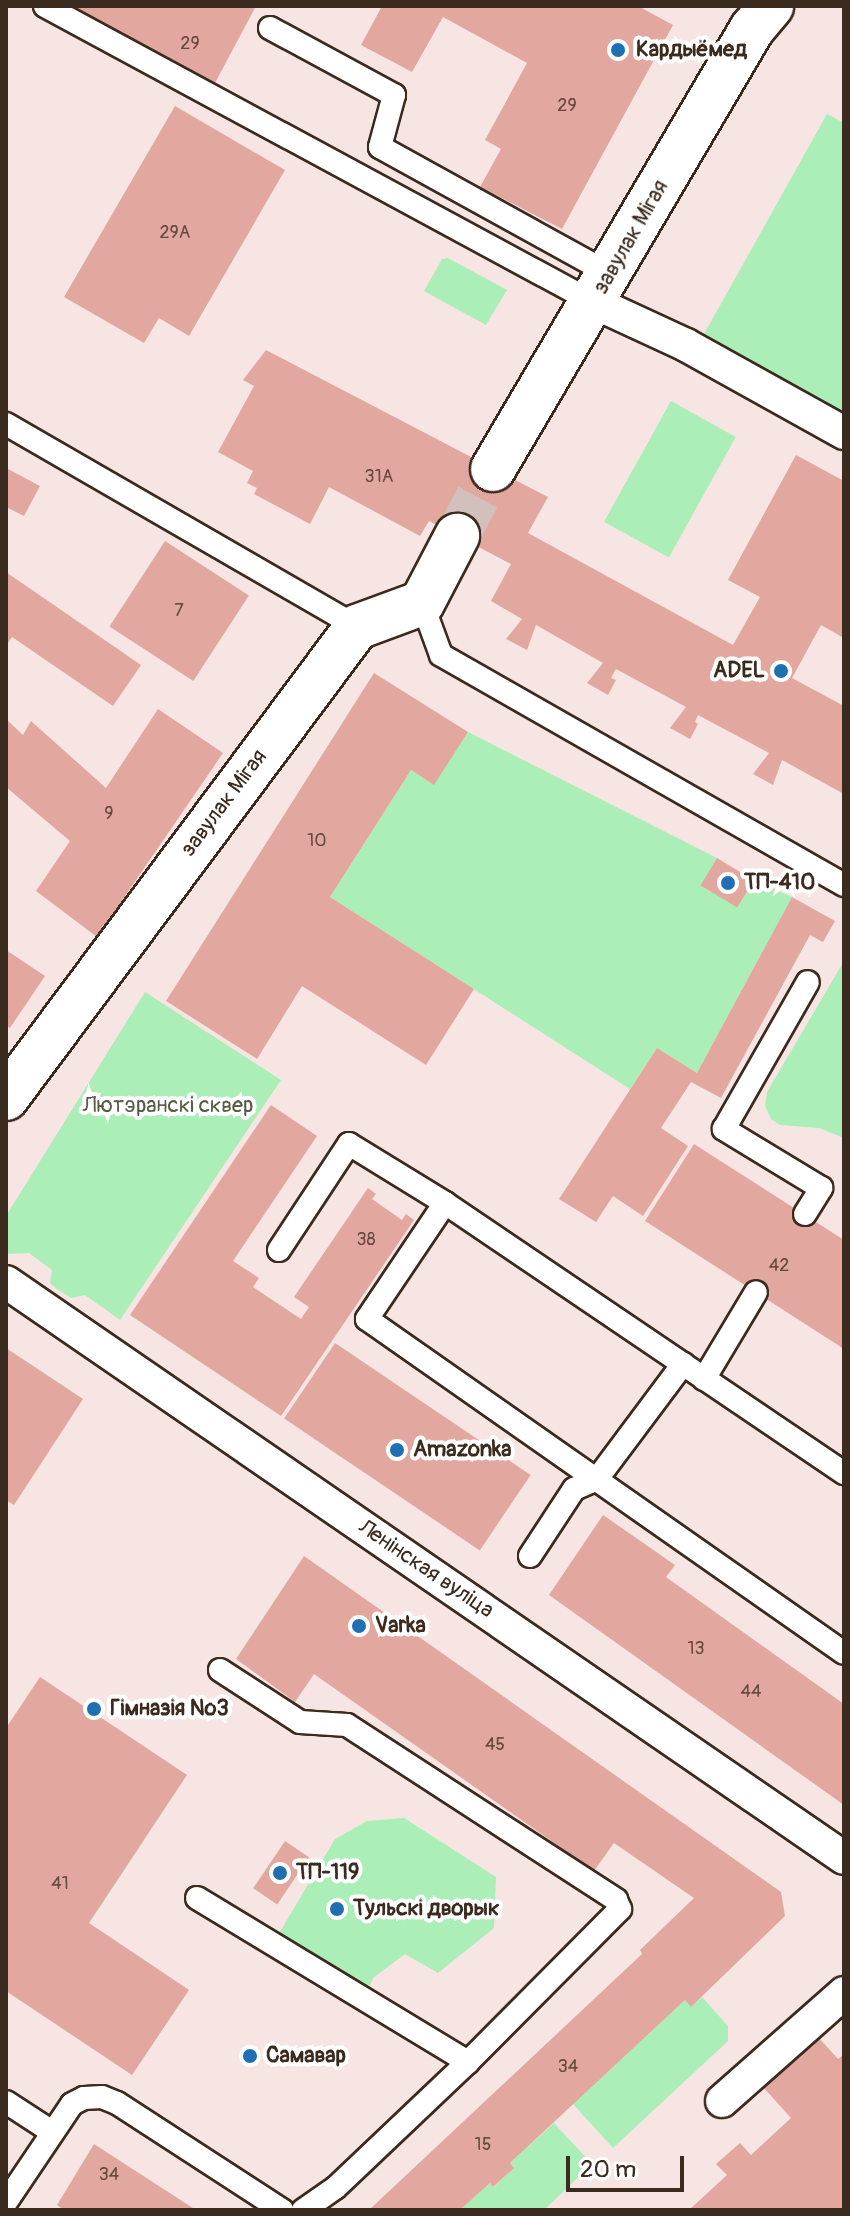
<!DOCTYPE html>
<meta charset="utf-8">
<style>
body{margin:0}
#map{position:relative;width:850px;height:2216px;overflow:hidden;background:#f6e5e2;font-family:Pangolin,sans-serif}
div>[style]{position:absolute}
.green>*{inset:0;background:#abeeb8;transform-origin:0 0}
.building>*{inset:0;background:#e2a8a0;transform-origin:0 0}
.minor-tunnel>*{height:44px;margin-top:-22px;transform-origin:0;background:repeating-linear-gradient(90deg,#d1c0bb 0 44px,transparent 0 66px)}
.roads{filter:drop-shadow(2px 0 #3b2a1e) drop-shadow(-2px 0 #3b2a1e) drop-shadow(0 2px #3b2a1e) drop-shadow(0 -2px #3b2a1e)}
.service>*{height:22px;margin:-11px;padding:0 11px;transform-origin:11px;border-radius:11px;background:#fff}
.pedestrian>*{height:32px;margin:-16px;padding:0 16px;transform-origin:16px;border-radius:16px;background:#fff}
.minor>*{height:44px;margin:-22px;padding:0 22px;transform-origin:22px;border-radius:22px;background:#fff}
.dots>*{width:22px;height:22px;translate:-50% -50%;box-sizing:border-box;border:4px solid #fff;border-radius:50%}
span{translate:-50% -50%;white-space:nowrap;text-align:center;line-height:1.15;-webkit-text-stroke:8px #fff;paint-order:stroke}
.number-label{font-size:18px;color:#654a3e}
.number-label span{-webkit-text-stroke-width:0}
.poi-label{font-size:22px;color:#3b2a1e;font-weight:700}
.left{translate:0 -50%;text-align:left}
.right{translate:-100% -50%;text-align:right}
.street-label{font-size:22px;color:#3b2a1e}
.park-label{font-size:22px;color:#575b44}
.frame{position:absolute;inset:0;border:8px solid #3b2a1e;pointer-events:none}
.scale{position:absolute;left:566px;top:2156px;width:118px;height:36px;box-sizing:border-box;border:4px solid #3b2a1e;border-top:0;padding-left:10px;font-size:24px;line-height:28px;white-space:nowrap;color:#3b2a1e;-webkit-text-stroke:6px #fff;paint-order:stroke}
</style>
<div id="map">
<div class="green">
<div style="clip-path:polygon(827px 114px,844px 123px,844px 421px,699px 343px)"></div>
<div style="clip-path:polygon(448px 258px,507px 290px,486px 325px,424px 291px,442px 259px)"></div>
<div style="left:671px;top:401px;width:74px;height:138px;rotate:29deg"></div>
<div style="clip-path:polygon(468px 732px,717px 858px,701px 886px,738px 907px,754px 880px,792px 897px,697px 1073px,657px 1048px,630px 1089px,330px 897px,411px 770px,434px 784px)"></div>
<div style="clip-path:polygon(844px 961px,844px 1138px,819px 1128px,780px 1125px,771px 1119px,765px 1106px,767px 1092px)"></div>
<div style="clip-path:polygon(145px 992px,281px 1080px,120px 1320px,85px 1295px,71px 1298px,57px 1289px,50px 1283px,52px 1270px,29px 1253px,6px 1254px,6px 1216px)"></div>
<div style="clip-path:polygon(404px 1818px,496px 1877px,494px 1928px,438px 1973px,405px 1954px,373px 1978px,369px 1987px,278px 1935px,335px 1839px,367px 1821px)"></div>
<div style="clip-path:polygon(702px 1997px,728px 2026px,728px 2041px,613px 2148px,573px 2104px,685px 2000px,691px 2007px)"></div>
<div style="clip-path:polygon(554px 2123px,592px 2164px,544px 2210px,460px 2210px,490px 2183px,494px 2187px,513px 2168px,510px 2163px)"></div>
</div>
<div class="building">
<div style="clip-path:polygon(73px 6px,256px 6px,215px 83px)"></div>
<div style="clip-path:polygon(382px 6px,638px 6px,673px 25px,562px 229px,480px 187px,501px 149px,485px 140px,527px 63px,443px 17px,412px 72px,361px 45px)"></div>
<div style="clip-path:polygon(175px 106px,285px 170px,189px 336px,159px 318px,144px 343px,64px 297px)"></div>
<div style="clip-path:polygon(266px 350px,548px 497px,528px 533px,733px 645px,760px 597px,728px 580px,796px 455px,844px 481px,844px 638px,821px 625px,792px 678px,844px 706px,844px 794px,782px 760px,773px 785px,753px 774px,769px 753px,698px 715px,695px 722px,698px 724px,690px 739px,670px 728px,686px 707px,616px 669px,611px 678px,616px 680px,608px 695px,587px 683px,603px 663px,536px 625px,527px 650px,506px 639px,522px 619px,491px 601px,511px 564px,429px 521px,420px 536px,329px 487px,310px 524px,254px 494px,257px 488px,247px 483px,253px 471px,218px 452px,254px 386px,243px 380px)"></div>
<div style="clip-path:polygon(6px 468px,40px 486px,24px 516px,6px 507px)"></div>
<div style="left:165px;top:541px;width:100px;height:102px;rotate:33deg"></div>
<div style="clip-path:polygon(6px 572px,141px 665px,113px 706px,12px 637px,6px 646px)"></div>
<div style="clip-path:polygon(374px 673px,468px 732px,434px 785px,411px 770px,330px 897px,474px 989px,426px 1065px,302px 986px,257px 1059px,166px 1001px)"></div>
<div style="clip-path:polygon(158px 709px,223px 753px,97px 937px,36px 891px,70px 841px,6px 787px,6px 719px,23px 735px,31px 721px,106px 788px)"></div>
<div style="left:717px;top:858px;width:43px;height:32px;rotate:31deg"></div>
<div style="clip-path:polygon(792px 897px,835px 921px,823px 942px,810px 935px,721px 1098px,691px 1082px,661px 1128px,688px 1146px,643px 1216px,613px 1196px,596px 1222px,559px 1199px,657px 1048px,697px 1073px)"></div>
<div style="clip-path:polygon(6px 950px,45px 976px,10px 1028px,6px 1025px)"></div>
<div style="clip-path:polygon(271px 1105px,317px 1136px,233px 1261px,259px 1278px,253px 1287px,301px 1319px,309px 1307px,294px 1297px,368px 1188px,376px 1194px,372px 1199px,402px 1220px,406px 1214px,414px 1220px,281px 1416px,130px 1315px)"></div>
<div style="clip-path:polygon(694px 1144px,844px 1240px,844px 1349px,645px 1221px)"></div>
<div style="left:335px;top:1343px;width:236px;height:91px;rotate:34deg"></div>
<div style="clip-path:polygon(6px 1348px,83px 1399px,14px 1505px,6px 1500px)"></div>
<div style="clip-path:polygon(603px 1515px,675px 1565px,666px 1577px,844px 1704px,844px 1805px,549px 1595px)"></div>
<div style="clip-path:polygon(304px 1556px,781px 1892px,785px 1916px,691px 2007px,685px 2000px,510px 2163px,514px 2168px,493px 2187px,490px 2183px,460px 2210px,369px 2210px,642px 1954px,640px 1950px,694px 1898px,614px 1843px,594px 1871px,314px 1674px,295px 1702px,236px 1659px)"></div>
<div style="clip-path:polygon(40px 1677px,187px 1775px,89px 1923px,189px 1990px,132px 2075px,6px 1991px,6px 1728px)"></div>
<div style="left:285px;top:1841px;width:29px;height:57px;rotate:34deg"></div>
<div style="clip-path:polygon(819px 2038px,838px 2059px,844px 2054px,844px 2210px,689px 2210px,727px 2175px,716px 2164px,740px 2143px,751px 2155px,791px 2118px,764px 2088px)"></div>
<div style="clip-path:polygon(94px 2144px,196px 2210px,64px 2210px,57px 2205px)"></div>
</div>
<div class="minor-tunnel">
<div style="left:457px;top:536px;width:76px;rotate:-61.8deg"></div>
</div>
<div class="roads">
<div class="service">
<div style="left:45px;top:6px;width:623px;rotate:28.38deg"></div>
<div style="left:270px;top:28px;width:141px;rotate:28.4deg"></div>
<div style="left:394px;top:95px;width:54px;rotate:105.1deg"></div>
<div style="left:380px;top:147px;width:263px;rotate:28.9deg"></div>
<div style="left:6px;top:424px;width:405px;rotate:30deg"></div>
<div style="left:422px;top:603px;width:55px;rotate:69.9deg"></div>
<div style="left:441px;top:655px;width:464px;rotate:29.7deg"></div>
<div style="left:445px;top:1203px;width:482px;rotate:34.1deg"></div>
<div style="left:805px;top:1214px;width:31px;rotate:-58deg"></div>
<div style="left:821px;top:1188px;width:114px;rotate:-148.7deg"></div>
<div style="left:724px;top:1129px;width:169px;rotate:-60.3deg"></div>
<div style="left:279px;top:1250px;width:127px;rotate:-56.6deg"></div>
<div style="left:349px;top:1144px;width:113px;rotate:31.6deg"></div>
<div style="left:445px;top:1203px;width:140px;rotate:123.9deg"></div>
<div style="left:367px;top:1319px;width:582px;rotate:35deg"></div>
<div style="left:704px;top:1379px;width:101px;rotate:-59.1deg"></div>
<div style="left:530px;top:1556px;width:80px;rotate:-56.7deg"></div>
<div style="left:574px;top:1489px;width:25px;rotate:-23deg"></div>
<div style="left:597px;top:1479px;width:144px;rotate:-53.2deg"></div>
<div style="left:220px;top:1670px;width:95px;rotate:33deg"></div>
<div style="left:300px;top:1722px;width:47px;rotate:3.7deg"></div>
<div style="left:347px;top:1725px;width:321px;rotate:33deg"></div>
<div style="left:616px;top:1900px;width:10px;rotate:66deg"></div>
<div style="left:620px;top:1909px;width:216px;rotate:134.8deg"></div>
<div style="left:468px;top:2062px;width:183px;rotate:136.5deg"></div>
<div style="left:335px;top:2188px;width:39px;rotate:145deg"></div>
<div style="left:197px;top:1898px;width:317px;rotate:31.2deg"></div>
<div style="left:6px;top:2102px;width:55px;rotate:33.1deg"></div>
<div style="left:6px;top:2202px;width:118px;rotate:-56deg"></div>
<div style="left:72px;top:2104px;width:13px;rotate:-27deg"></div>
<div style="left:84px;top:2098px;width:18px;rotate:-3deg"></div>
<div style="left:102px;top:2097px;width:16px;rotate:22deg"></div>
<div style="left:117px;top:2103px;width:197px;rotate:33deg"></div>
</div>
<div class="pedestrian">
<div style="left:593px;top:302px;width:102px;rotate:24.8deg"></div>
<div style="left:686px;top:345px;width:181px;rotate:29.1deg"></div>
<div style="left:6px;top:1282px;width:1017px;rotate:34.5deg"></div>
<div style="left:722px;top:2101px;width:163px;rotate:-41.5deg"></div>
</div>
<div class="minor">
<div style="left:493px;top:469px;width:511px;rotate:-59.52deg"></div>
<div style="left:752px;top:29px;width:30px;rotate:-50deg"></div>
<div style="left:6px;top:1098px;width:587px;rotate:-53.31deg"></div>
<div style="left:357px;top:627px;width:69px;rotate:-20.3deg"></div>
<div style="left:422px;top:603px;width:76px;rotate:-62.4deg"></div>
</div>
</div>
<div class="dots">
<div style="left:618px;top:50px;background:#1f6fb2"></div>
<div style="left:781px;top:671px;background:#1f6fb2"></div>
<div style="left:728px;top:883px;background:#1f6fb2"></div>
<div style="left:397px;top:1450px;background:#1f6fb2"></div>
<div style="left:359px;top:1626px;background:#1f6fb2"></div>
<div style="left:94px;top:1709px;background:#1f6fb2"></div>
<div style="left:280px;top:1873px;background:#1f6fb2"></div>
<div style="left:337px;top:1909px;background:#1f6fb2"></div>
<div style="left:250px;top:2056px;background:#1f6fb2"></div>
</div>
<div class="number-label">
<span style="left:190px;top:44px">29</span>
<span style="left:567px;top:106px">29</span>
<span style="left:175px;top:233px">29А</span>
<span style="left:379px;top:477px">31А</span>
<span style="left:179px;top:611px">7</span>
<span style="left:109px;top:814px">9</span>
<span style="left:317px;top:841px">10</span>
<span style="left:366px;top:1240px">38</span>
<span style="left:779px;top:1266px">42</span>
<span style="left:696px;top:1649px">13</span>
<span style="left:751px;top:1692px">44</span>
<span style="left:495px;top:1745px">45</span>
<span style="left:60px;top:1884px">41</span>
<span style="left:568px;top:2067px">34</span>
<span style="left:483px;top:2145px">15</span>
<span style="left:109px;top:2175px">34</span>
</div>
<div class="poi-label">
<span class="left" style="left:636px;top:50px">Кардыёмед</span>
<span class="right" style="left:765px;top:671px">ADEL</span>
<span class="left" style="left:744px;top:883px">ТП-410</span>
<span class="left" style="left:413px;top:1450px">Amazonka</span>
<span class="left" style="left:375px;top:1626px">Varka</span>
<span class="left" style="left:110px;top:1709px">Гімназія №3</span>
<span class="left" style="left:296px;top:1873px">ТП-119</span>
<span class="left" style="left:353px;top:1909px">Тульскі дворык</span>
<span class="left" style="left:266px;top:2056px">Самавар</span>
</div>
<div class="street-label">
<span style="left:631px;top:237px;rotate:-60deg">завулак Мігая</span>
<span style="left:224px;top:803px;rotate:-53deg">завулак Мігая</span>
<span style="left:426px;top:1569px;rotate:34deg">Ленінская вуліца</span>
</div>
<div class="park-label">
<span style="left:168px;top:1106px">Лютэранскі сквер</span>
</div>
<div class="frame"></div>
<div class="scale">20 m</div>
</div>
